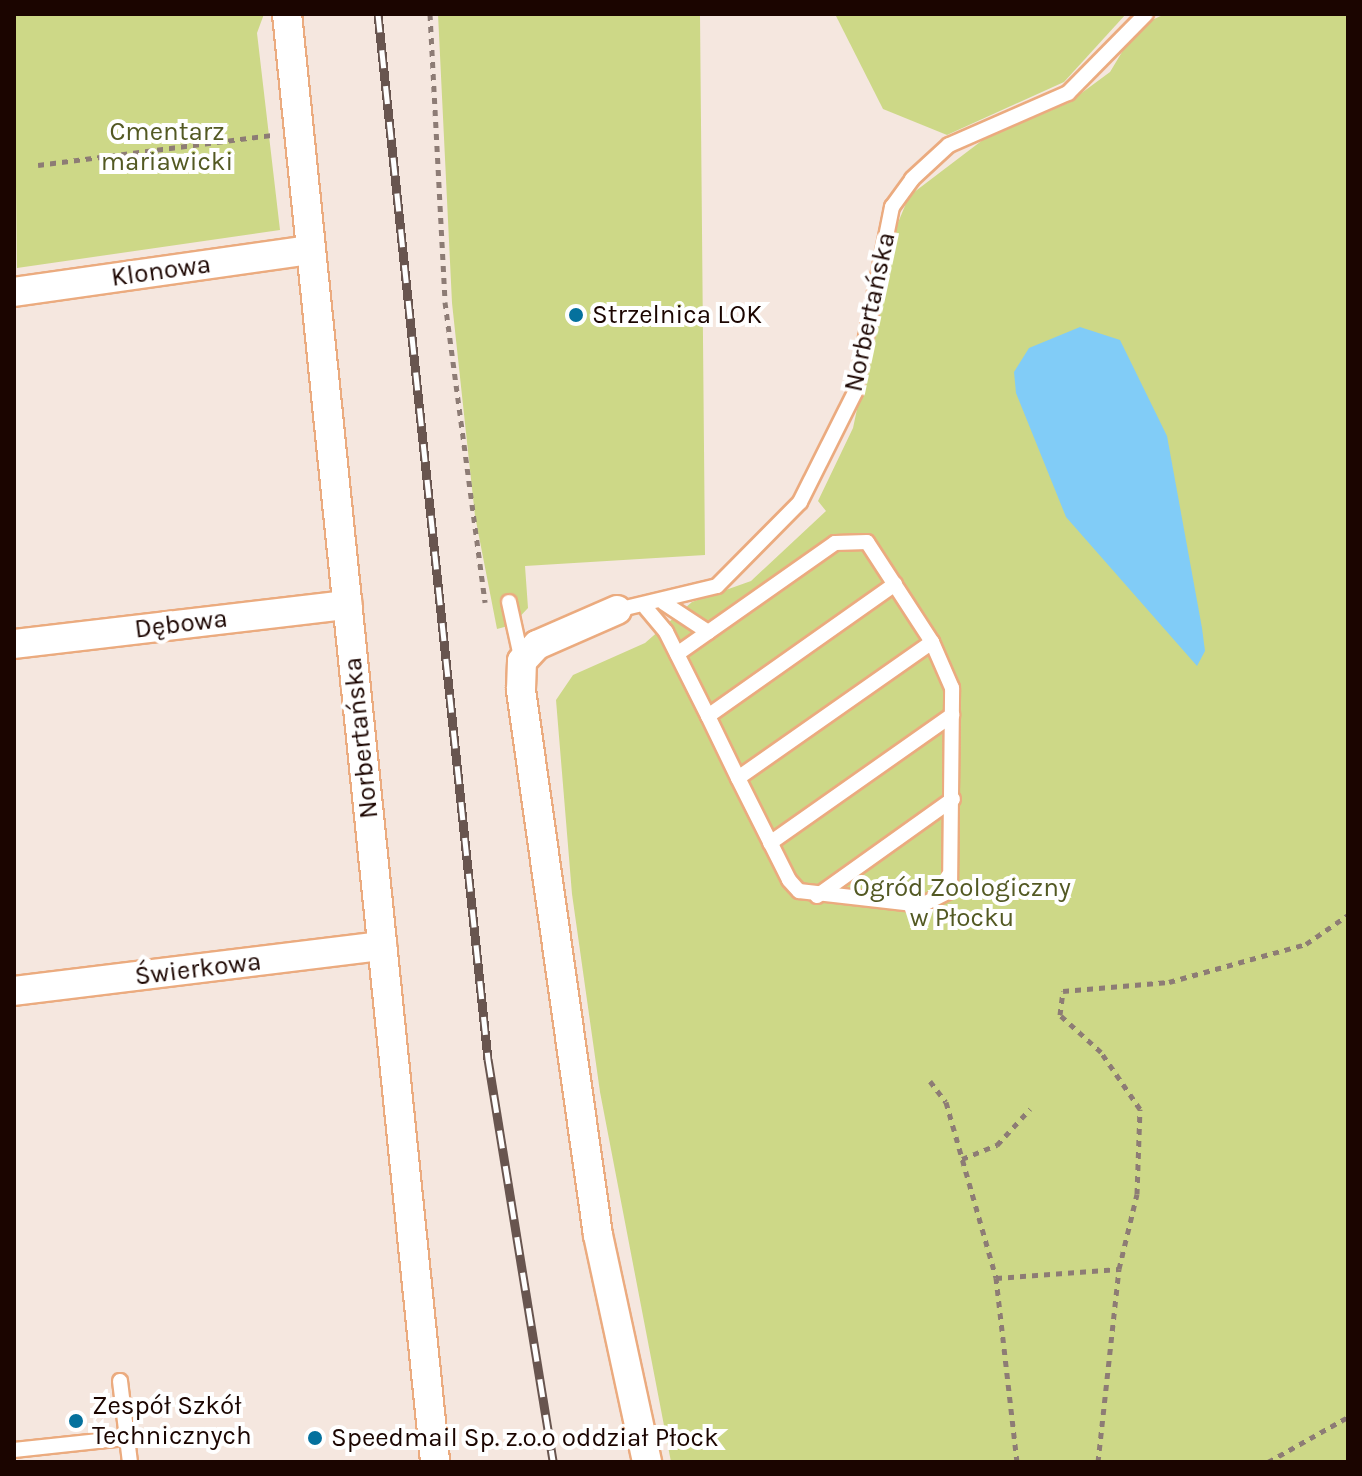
<!DOCTYPE html>
<meta charset="utf-8">
<style>
body{margin:0}
#map{position:relative;width:1362px;height:1476px;overflow:hidden;background:#f5e7df;font-family:Karla,sans-serif}
div>[style]{position:absolute}
.green>*{inset:0;background:#cdd887}
.water>*{inset:0;background:#81ccf7}
.path>*{height:5px;margin-top:-2.5px;transform-origin:0;background:repeating-linear-gradient(90deg,#8d7c75 0 6px,transparent 0 12px)}
.roads{filter:drop-shadow(2px 0 #ebab7f) drop-shadow(-2px 0 #ebab7f) drop-shadow(0 2px #ebab7f) drop-shadow(0 -2px #ebab7f)}
.lane>*{height:14px;margin:-7px;padding:0 7px;transform-origin:7px;border-radius:7px;background:#fff}
.street>*{height:28px;margin:-14px;padding:0 14px;transform-origin:14px;border-radius:14px;background:#fff}
.rail>*{height:9px;margin-top:-4.5px;transform-origin:0;background:repeating-linear-gradient(90deg,#fff 0 18px,#68554f 0 36px);box-sizing:border-box;border-block:2px solid #68554f}
.dots>*{width:22px;height:22px;translate:-50% -50%;box-sizing:border-box;border:4px solid #fff;border-radius:50%}
span{translate:-50% -50%;white-space:nowrap;text-align:center;line-height:1.15;-webkit-text-stroke:8px #fff;paint-order:stroke}
.park-label{font-size:26px;color:#535923}
.street-label{font-size:26px;color:#1b0500}
.poi-label{font-size:26px;color:#1b0500}
.left{translate:0 -50%;text-align:left}
.frame{position:absolute;inset:0;border:16px solid #1b0500;pointer-events:none}
</style>
<div id="map">
<div class="green">
<div style="clip-path:polygon(14px 14px,264px 14px,257px 33px,280px 230px,17px 268px)"></div>
<div style="clip-path:polygon(438px 14px,700px 14px,705px 555px,525px 566px,528px 608px,512px 625px,497px 629px,475px 516px,452px 303px)"></div>
<div style="clip-path:polygon(835px 14px,1126px 14px,1064px 82px,947px 135px,883px 109px)"></div>
<div style="clip-path:polygon(1165px 14px,1348px 14px,1348px 1462px,671px 1462px,600px 1092px,572px 894px,556px 700px,573px 675px,645px 643px,692px 602px,751px 581px,826px 511px,818px 501px,853px 428px,895px 230px,909px 196px,984px 139px,1068px 103px,1110px 72px,1137px 27px)"></div>
</div>
<div class="water">
<div style="clip-path:polygon(1080px 327px,1120px 340px,1167px 436px,1202px 628px,1205px 651px,1197px 666px,1066px 517px,1016px 393px,1014px 372px,1029px 348px)"></div>
</div>
<div class="path">
<div style="left:430px;top:14px;width:288px;rotate:87deg"></div>
<div style="left:445px;top:302px;width:303px;rotate:82.4deg"></div>
<div style="left:38px;top:165px;width:237px;rotate:-7.3deg"></div>
<div style="left:930px;top:1081px;width:26px;rotate:53deg"></div>
<div style="left:946px;top:1102px;width:183px;rotate:74.1deg"></div>
<div style="left:962px;top:1159px;width:38px;rotate:-22deg"></div>
<div style="left:997px;top:1145px;width:49px;rotate:-47.5deg"></div>
<div style="left:1017px;top:1462px;width:185px;rotate:-96.5deg"></div>
<div style="left:996px;top:1278px;width:123px;rotate:-4.2deg"></div>
<div style="left:1098px;top:1462px;width:194px;rotate:-83.8deg"></div>
<div style="left:1119px;top:1269px;width:77px;rotate:-76.5deg"></div>
<div style="left:1137px;top:1194px;width:85px;rotate:-88deg"></div>
<div style="left:1140px;top:1109px;width:69px;rotate:-124.4deg"></div>
<div style="left:1101px;top:1052px;width:55px;rotate:-137.9deg"></div>
<div style="left:1060px;top:1015px;width:24px;rotate:-83deg"></div>
<div style="left:1063px;top:991px;width:106px;rotate:-4.9deg"></div>
<div style="left:1169px;top:982px;width:142px;rotate:-15.5deg"></div>
<div style="left:1306px;top:944px;width:51px;rotate:-34.6deg"></div>
<div style="left:1268px;top:1462px;width:92px;rotate:-29.4deg"></div>
</div>
<div class="roads">
<div class="lane">
<div style="left:509px;top:602px;width:60px;rotate:77.6deg"></div>
<div style="left:664px;top:603px;width:53px;rotate:33.4deg"></div>
<div style="left:646px;top:608px;width:31px;rotate:50deg"></div>
<div style="left:666px;top:632px;width:94px;rotate:63.4deg"></div>
<div style="left:708px;top:716px;width:69px;rotate:64.2deg"></div>
<div style="left:738px;top:778px;width:114px;rotate:63.4deg"></div>
<div style="left:789px;top:880px;width:15px;rotate:48deg"></div>
<div style="left:799px;top:891px;width:124px;rotate:6.5deg"></div>
<div style="left:922px;top:905px;width:31px;rotate:-27deg"></div>
<div style="left:950px;top:891px;width:203px;rotate:-89.4deg"></div>
<div style="left:952px;top:688px;width:50px;rotate:-113.5deg"></div>
<div style="left:932px;top:642px;width:119px;rotate:-123deg"></div>
<div style="left:867px;top:542px;width:32px;rotate:178deg"></div>
<div style="left:835px;top:543px;width:193px;rotate:144.9deg"></div>
<div style="left:617px;top:610px;width:103px;rotate:-13.5deg"></div>
<div style="left:717px;top:586px;width:118px;rotate:-45.3deg"></div>
<div style="left:800px;top:502px;width:123px;rotate:-63.4deg"></div>
<div style="left:855px;top:392px;width:189px;rotate:-78.7deg"></div>
<div style="left:892px;top:207px;width:34px;rotate:-54deg"></div>
<div style="left:912px;top:179px;width:50px;rotate:-42.6deg"></div>
<div style="left:949px;top:145px;width:130px;rotate:-23.6deg"></div>
<div style="left:1068px;top:93px;width:111px;rotate:-45.4deg"></div>
<div style="left:708px;top:716px;width:229px;rotate:-35.2deg"></div>
<div style="left:738px;top:778px;width:237px;rotate:-35deg"></div>
<div style="left:770px;top:843px;width:223px;rotate:-35.1deg"></div>
<div style="left:817px;top:896px;width:167px;rotate:-35.5deg"></div>
<div style="left:120px;top:1381px;width:82px;rotate:83deg"></div>
<div style="left:14px;top:1450px;width:114px;rotate:-6.1deg"></div>
</div>
<div class="street">
<div style="left:287px;top:14px;width:1456px;rotate:84.16deg"></div>
<div style="left:14px;top:292px;width:298px;rotate:-8.1deg"></div>
<div style="left:617px;top:610px;width:87px;rotate:156.4deg"></div>
<div style="left:537px;top:645px;width:22px;rotate:133deg"></div>
<div style="left:522px;top:661px;width:29px;rotate:92deg"></div>
<div style="left:521px;top:690px;width:550px;rotate:81.96deg"></div>
<div style="left:598px;top:1235px;width:232px;rotate:77.8deg"></div>
<div style="left:14px;top:644px;width:336px;rotate:-6.7deg"></div>
<div style="left:14px;top:991px;width:371px;rotate:-7deg"></div>
</div>
</div>
<div class="rail">
<div style="left:378px;top:14px;width:1051px;rotate:83.99deg"></div>
<div style="left:488px;top:1059px;width:408px;rotate:80.8deg"></div>
</div>
<div class="dots">
<div style="left:576px;top:315px;background:#05719d"></div>
<div style="left:76px;top:1421px;background:#05719d"></div>
<div style="left:315px;top:1438px;background:#05719d"></div>
</div>
<div class="park-label">
<span style="left:167px;top:147px">Cmentarz<br>mariawicki</span>
<span style="left:962px;top:903px">Ogród Zoologiczny<br>w Płocku</span>
</div>
<div class="street-label">
<span style="left:161px;top:271px;rotate:-8deg">Klonowa</span>
<span style="left:870px;top:312px;rotate:-78deg">Norbertańska</span>
<span style="left:181px;top:624px;rotate:-7deg">Dębowa</span>
<span style="left:361px;top:738px;rotate:-96deg">Norbertańska</span>
<span style="left:198px;top:969px;rotate:-7deg">Świerkowa</span>
</div>
<div class="poi-label">
<span class="left" style="left:592px;top:315px">Strzelnica LOK</span>
<span class="left" style="left:92px;top:1421px">Zespół Szkół<br>Technicznych</span>
<span class="left" style="left:331px;top:1438px">Speedmail Sp. z.o.o oddział Płock</span>
</div>
<div class="frame"></div>
</div>
